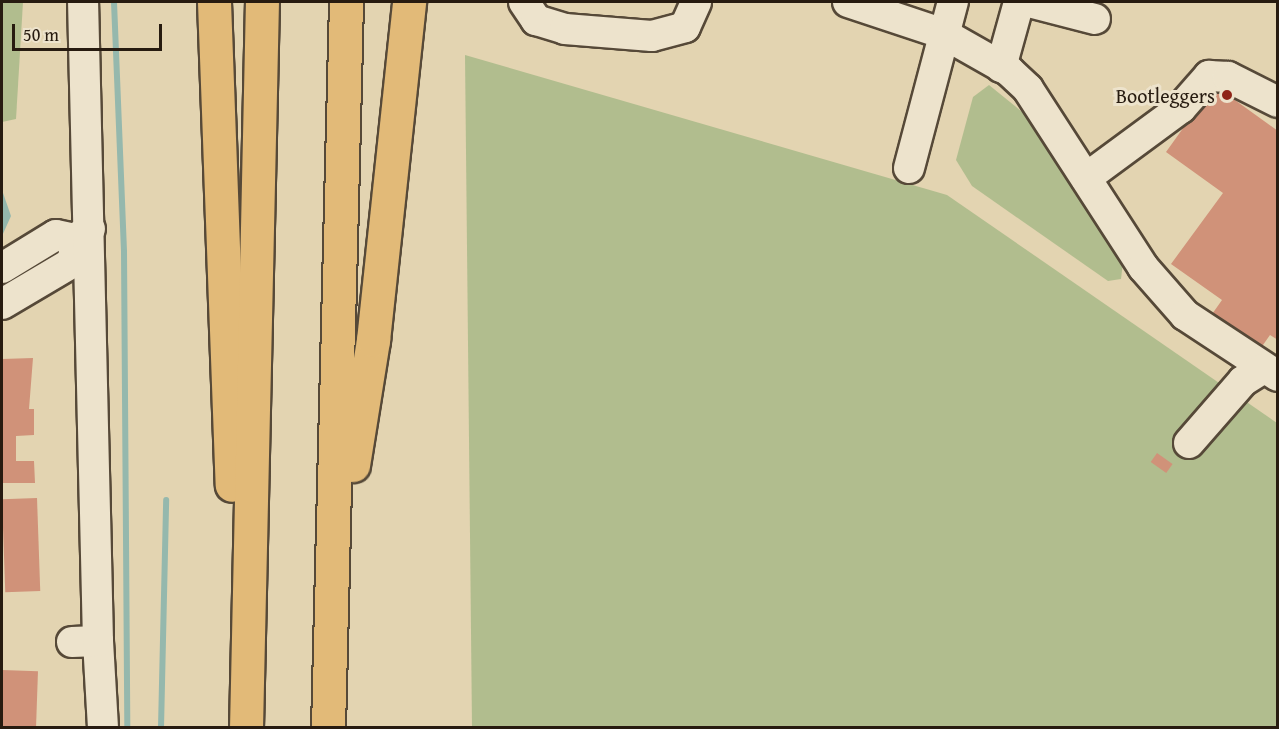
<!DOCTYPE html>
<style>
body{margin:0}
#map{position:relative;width:1279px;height:729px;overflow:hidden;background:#e3d4b1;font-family:"Gentium Book Plus",serif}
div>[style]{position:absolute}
.green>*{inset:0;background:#b1bd8e}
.water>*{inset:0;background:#95b8ad}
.stream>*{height:6px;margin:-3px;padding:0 3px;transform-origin:3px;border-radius:3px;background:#95b8ad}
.building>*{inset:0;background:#d09279;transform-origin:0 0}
.roads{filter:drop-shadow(2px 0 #564938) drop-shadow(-2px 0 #564938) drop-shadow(0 2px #564938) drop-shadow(0 -2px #564938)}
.minor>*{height:30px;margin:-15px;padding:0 15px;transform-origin:15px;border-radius:15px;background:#ede3cc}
.highway>*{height:33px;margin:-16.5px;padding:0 16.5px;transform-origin:16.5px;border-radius:16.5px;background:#e2ba78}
.dots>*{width:16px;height:16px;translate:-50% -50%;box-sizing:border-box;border:3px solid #ede3cc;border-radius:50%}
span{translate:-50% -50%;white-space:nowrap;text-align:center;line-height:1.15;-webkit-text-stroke:6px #ede3cc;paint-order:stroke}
.poi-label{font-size:20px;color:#271b10}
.right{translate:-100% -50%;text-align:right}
.frame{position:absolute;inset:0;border:3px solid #271b10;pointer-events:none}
.scale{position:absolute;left:12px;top:24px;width:150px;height:27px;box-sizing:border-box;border:3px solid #271b10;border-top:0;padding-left:8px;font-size:18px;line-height:21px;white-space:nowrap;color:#271b10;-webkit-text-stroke:4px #ede3cc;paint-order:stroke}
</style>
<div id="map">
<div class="green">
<div style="clip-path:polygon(2px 2px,23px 2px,16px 119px,2px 122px)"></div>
<div style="clip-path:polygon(465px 55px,947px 195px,1277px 423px,1277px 727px,472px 727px)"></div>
<div style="clip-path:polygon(989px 85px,1042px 128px,1123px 262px,1121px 279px,1108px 281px,972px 186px,956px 160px,973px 97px)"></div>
</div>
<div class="water">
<div style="clip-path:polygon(2px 190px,11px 216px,2px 236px)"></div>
</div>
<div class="stream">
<div style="left:114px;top:2px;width:250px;rotate:87.7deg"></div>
<div style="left:124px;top:252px;width:476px;rotate:89.6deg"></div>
<div style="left:161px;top:728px;width:228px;rotate:-88.7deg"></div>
</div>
<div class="building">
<div style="clip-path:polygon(1214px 85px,1278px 131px,1278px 340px,1270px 335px,1258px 352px,1210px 317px,1222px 300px,1171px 264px,1223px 193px,1166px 152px)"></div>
<div style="clip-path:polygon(33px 358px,29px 409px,34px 409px,34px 435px,16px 436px,16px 461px,34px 461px,35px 483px,2px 483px,2px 359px)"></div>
<div style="left:1157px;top:453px;width:19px;height:11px;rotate:35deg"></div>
<div style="left:37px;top:498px;width:93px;height:35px;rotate:88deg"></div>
<div style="left:2px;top:670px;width:36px;height:58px;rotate:2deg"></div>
</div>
<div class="roads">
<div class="minor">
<div style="left:524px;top:2px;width:22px;rotate:56deg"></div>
<div style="left:536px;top:20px;width:30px;rotate:17deg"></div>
<div style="left:565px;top:29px;width:87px;rotate:4.6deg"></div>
<div style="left:652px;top:36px;width:34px;rotate:-15deg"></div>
<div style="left:685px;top:27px;width:27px;rotate:-66deg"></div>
<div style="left:848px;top:2px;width:101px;rotate:18.4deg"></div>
<div style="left:944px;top:34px;width:75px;rotate:29.6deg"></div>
<div style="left:1009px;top:71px;width:26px;rotate:43deg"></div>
<div style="left:1028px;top:89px;width:212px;rotate:57.1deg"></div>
<div style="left:1143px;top:267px;width:64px;rotate:48.8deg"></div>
<div style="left:1185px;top:315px;width:111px;rotate:33.3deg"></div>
<div style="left:1029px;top:2px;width:68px;rotate:14.4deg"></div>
<div style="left:1001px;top:67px;width:67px;rotate:-74.5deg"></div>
<div style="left:909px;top:168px;width:172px;rotate:-75.2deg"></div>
<div style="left:1086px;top:178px;width:118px;rotate:-36.4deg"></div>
<div style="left:1181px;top:108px;width:43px;rotate:-48.8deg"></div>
<div style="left:1209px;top:76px;width:19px;rotate:3deg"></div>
<div style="left:1228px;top:77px;width:56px;rotate:26.6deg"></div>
<div style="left:2px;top:268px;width:63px;rotate:-31.4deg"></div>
<div style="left:56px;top:235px;width:19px;rotate:12deg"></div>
<div style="left:75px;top:239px;width:18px;rotate:-34deg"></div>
<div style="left:2px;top:304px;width:82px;rotate:-30.6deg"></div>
<div style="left:73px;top:262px;width:23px;rotate:-85deg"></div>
<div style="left:1189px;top:443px;width:82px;rotate:-48.9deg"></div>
<div style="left:1243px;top:381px;width:22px;rotate:-32deg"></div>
<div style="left:98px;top:641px;width:87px;rotate:86.7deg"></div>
<div style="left:72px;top:642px;width:26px;rotate:-2deg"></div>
<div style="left:98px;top:641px;width:639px;rotate:-91.34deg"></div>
</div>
<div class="highway">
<div style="left:214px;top:2px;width:483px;rotate:87.9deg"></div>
<div style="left:353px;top:465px;width:127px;rotate:-80.9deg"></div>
<div style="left:373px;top:340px;width:340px;rotate:-83.9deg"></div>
<div style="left:246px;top:728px;width:726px;rotate:-88.74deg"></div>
<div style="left:328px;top:728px;width:726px;rotate:-88.58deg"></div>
</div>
</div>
<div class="dots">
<div style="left:1227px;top:95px;background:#8f2418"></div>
</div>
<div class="poi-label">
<span class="right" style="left:1215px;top:95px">Bootleggers</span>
</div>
<div class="frame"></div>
<div class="scale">50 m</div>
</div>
